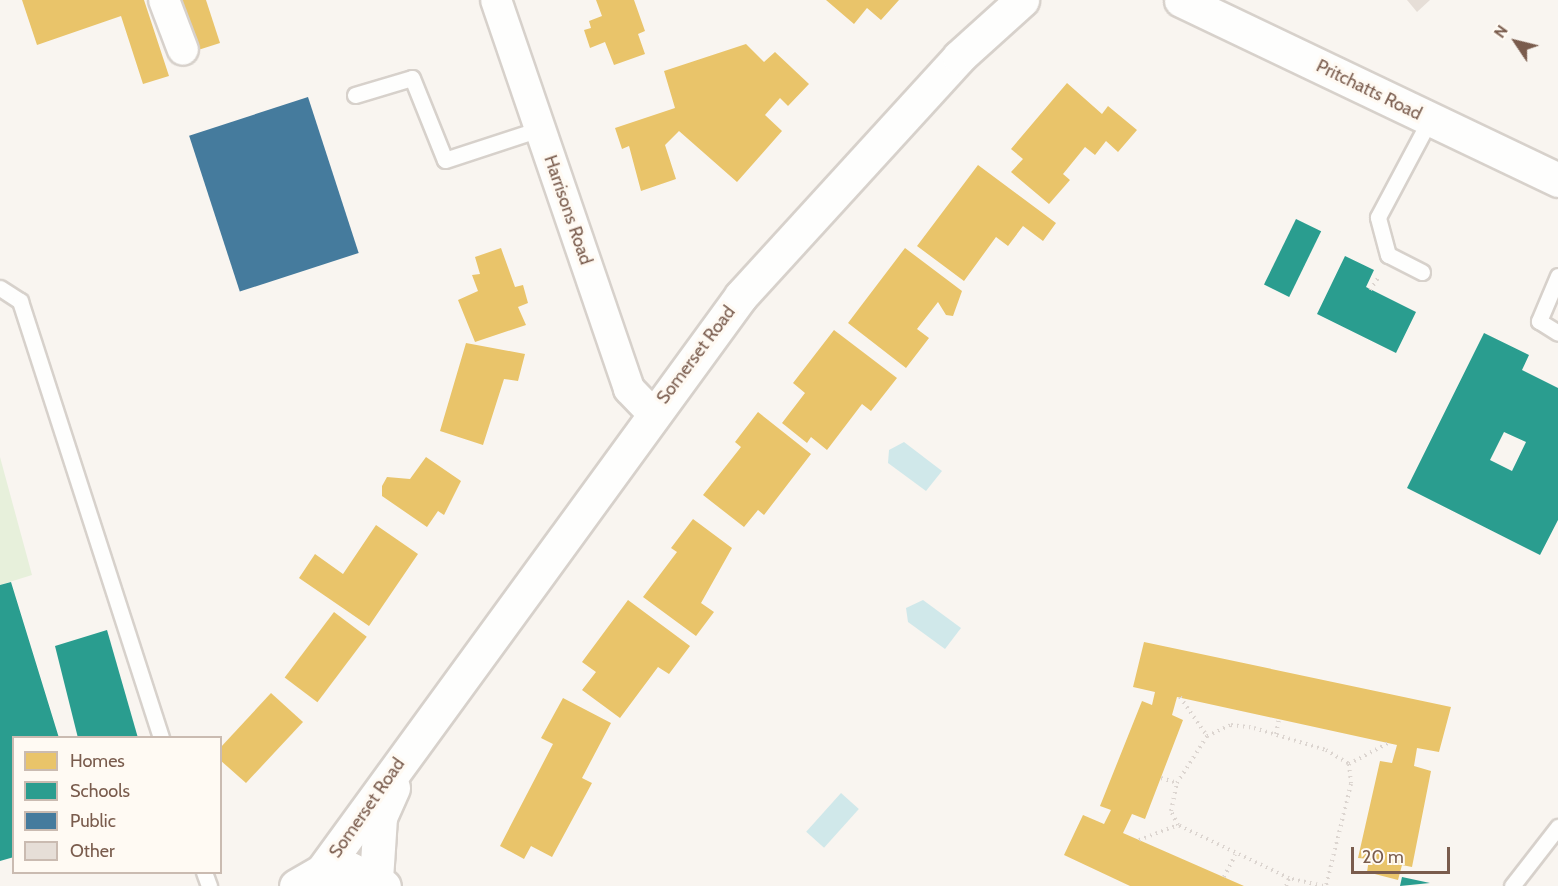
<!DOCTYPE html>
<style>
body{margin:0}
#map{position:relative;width:1558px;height:886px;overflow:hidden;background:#f9f5f0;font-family:Cabin,sans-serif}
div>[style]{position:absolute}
.green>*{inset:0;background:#e7f0db}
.water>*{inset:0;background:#d0e8ea;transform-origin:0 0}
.homes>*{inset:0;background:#e9c46a;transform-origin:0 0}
.schools>*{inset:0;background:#2a9d8f;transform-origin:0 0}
.public>*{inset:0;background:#457b9d;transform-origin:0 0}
.building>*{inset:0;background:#e6ded7}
.path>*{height:4px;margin-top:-2px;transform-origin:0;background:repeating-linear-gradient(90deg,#dcd5d0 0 1.5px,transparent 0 6px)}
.roads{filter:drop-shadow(2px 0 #d7d1cb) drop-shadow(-2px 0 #d7d1cb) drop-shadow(0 2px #d7d1cb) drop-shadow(0 -2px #d7d1cb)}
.lane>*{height:15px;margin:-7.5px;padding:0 7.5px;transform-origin:7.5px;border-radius:7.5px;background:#fefefd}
.street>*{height:30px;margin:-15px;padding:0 15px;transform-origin:15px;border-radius:15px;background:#fefefd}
.secondary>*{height:33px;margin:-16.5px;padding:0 16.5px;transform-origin:16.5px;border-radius:16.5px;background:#fefefd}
span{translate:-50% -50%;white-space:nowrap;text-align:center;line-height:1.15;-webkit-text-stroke:6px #fffaf3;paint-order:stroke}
.street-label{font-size:18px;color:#7a5c4d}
.legend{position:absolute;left:12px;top:736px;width:210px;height:138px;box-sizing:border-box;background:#fffaf3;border:2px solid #cabbb1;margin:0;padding:8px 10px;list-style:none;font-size:18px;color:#7a5c4d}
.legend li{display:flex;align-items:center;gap:12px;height:30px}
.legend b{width:30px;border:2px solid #cabbb1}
.north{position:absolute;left:1486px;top:12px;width:60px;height:60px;-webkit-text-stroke:4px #fffaf3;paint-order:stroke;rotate:305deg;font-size:16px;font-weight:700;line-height:24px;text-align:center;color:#7a5c4d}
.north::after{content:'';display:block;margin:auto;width:21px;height:27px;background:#7a5c4d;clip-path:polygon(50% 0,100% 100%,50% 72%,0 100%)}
.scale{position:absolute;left:1351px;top:847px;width:99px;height:27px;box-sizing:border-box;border:3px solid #7a5c4d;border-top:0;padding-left:8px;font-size:18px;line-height:21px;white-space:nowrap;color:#7a5c4d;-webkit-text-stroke:4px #fffaf3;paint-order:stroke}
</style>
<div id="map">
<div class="green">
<div style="clip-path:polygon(0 457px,32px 575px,0 585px)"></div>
</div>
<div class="water">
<div style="clip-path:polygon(904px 442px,942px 471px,926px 491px,888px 463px,889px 450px)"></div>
<div style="clip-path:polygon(923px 600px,961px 628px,945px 649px,908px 622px,906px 608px)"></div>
<div style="left:841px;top:793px;width:24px;height:52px;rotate:42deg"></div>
</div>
<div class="homes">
<div style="clip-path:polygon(22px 0,144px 0,169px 76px,143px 84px,121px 16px,37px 45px)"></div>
<div style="clip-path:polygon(178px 0,206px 0,220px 43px,195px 51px)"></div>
<div style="clip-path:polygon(596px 0,634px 0,645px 31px,638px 34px,645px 54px,614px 65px,605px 42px,590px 48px,584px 30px,591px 28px,589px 21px,602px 16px)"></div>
<div style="clip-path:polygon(826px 0,899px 0,881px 20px,867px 8px,854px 24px)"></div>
<div style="clip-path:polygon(746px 44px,764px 62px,775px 52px,809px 84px,788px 106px,780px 98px,765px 115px,782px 131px,737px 182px,679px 131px,665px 145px,676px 179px,641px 191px,629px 146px,622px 149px,615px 128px,675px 108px,664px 71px)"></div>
<div style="clip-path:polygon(1067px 83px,1102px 114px,1108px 106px,1137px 130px,1118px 152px,1106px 141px,1095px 155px,1085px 147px,1063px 174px,1070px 180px,1049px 204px,1011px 172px,1023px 159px,1011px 149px)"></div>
<div style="clip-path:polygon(978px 165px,1056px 223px,1043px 241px,1023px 226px,1008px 246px,996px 237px,964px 281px,917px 246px)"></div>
<div style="clip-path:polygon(501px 248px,515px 287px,523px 285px,528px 303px,518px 307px,526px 325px,475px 342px,458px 300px,478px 291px,472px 275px,480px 274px,475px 257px)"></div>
<div style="clip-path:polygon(905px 248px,962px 291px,953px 316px,946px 315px,938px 302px,917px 329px,929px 338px,906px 368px,848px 323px)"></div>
<div style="clip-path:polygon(834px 330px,897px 378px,871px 411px,862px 404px,827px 450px,811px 437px,807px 443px,782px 423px,805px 393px,793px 383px)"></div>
<div style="clip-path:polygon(466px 343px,525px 354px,518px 381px,504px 379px,483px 445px,440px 431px)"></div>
<div style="clip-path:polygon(758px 412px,811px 454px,764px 515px,758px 510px,744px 527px,703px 495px,741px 447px,735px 442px)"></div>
<div style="clip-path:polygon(426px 457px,461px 481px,444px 515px,438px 511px,427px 527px,382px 496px,382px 486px,387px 477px,410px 479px)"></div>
<div style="clip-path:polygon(693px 519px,732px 548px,701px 603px,714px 612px,696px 636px,643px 597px,677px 552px,671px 548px)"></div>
<div style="clip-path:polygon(376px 525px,418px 554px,369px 626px,299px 578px,315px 554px,343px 574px)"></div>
<div style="clip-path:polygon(628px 600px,690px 646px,669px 674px,658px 667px,620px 718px,582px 690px,596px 672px,582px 662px)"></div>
<div style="left:334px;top:612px;width:41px;height:82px;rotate:37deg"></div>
<div style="clip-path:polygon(1144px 642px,1451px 707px,1439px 752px,1417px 748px,1414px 766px,1431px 771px,1412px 867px,1402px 865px,1398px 880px,1367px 872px,1369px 859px,1358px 858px,1380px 761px,1392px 763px,1397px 745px,1177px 697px,1172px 715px,1183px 720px,1145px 819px,1132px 814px,1123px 833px,1244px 886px,1130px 886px,1064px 855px,1083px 815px,1104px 824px,1111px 810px,1100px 806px,1142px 701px,1152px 705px,1155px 692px,1133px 687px)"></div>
<div style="clip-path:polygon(271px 693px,303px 722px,246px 783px,220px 760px,220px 748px)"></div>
<div style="clip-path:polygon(563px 698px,611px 723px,582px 778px,592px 783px,552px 857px,531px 846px,524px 859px,500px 846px,553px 744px,541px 738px)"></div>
</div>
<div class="schools">
<div style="left:1296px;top:219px;width:28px;height:73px;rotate:26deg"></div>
<div style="clip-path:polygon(1345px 256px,1374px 270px,1366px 287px,1416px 312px,1396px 353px,1317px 314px)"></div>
<div style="clip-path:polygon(evenodd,1484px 333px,1529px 355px,1522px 370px,1558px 388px,1558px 520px,1540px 555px,1407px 488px,1484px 333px,1504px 432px,1526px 442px,1512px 471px,1490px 460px,1504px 432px)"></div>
<div style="clip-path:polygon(11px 582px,59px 738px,14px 738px,14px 857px,0 861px,0 585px)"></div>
<div style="clip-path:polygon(107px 630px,138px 738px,78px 738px,55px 646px)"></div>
<div style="clip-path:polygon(1402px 877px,1430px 883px,1400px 886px)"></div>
</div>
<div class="public">
<div style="left:308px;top:97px;width:164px;height:125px;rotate:72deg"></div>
</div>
<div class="building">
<div style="clip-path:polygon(1407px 0,1430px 0,1417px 12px)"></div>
</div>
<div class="path">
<div style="left:1370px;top:290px;width:14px;rotate:-56deg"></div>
<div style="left:1180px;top:697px;width:47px;rotate:55.3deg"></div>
<div style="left:1276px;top:734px;width:15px;rotate:-79deg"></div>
<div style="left:1349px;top:764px;width:44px;rotate:-28.3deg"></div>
<div style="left:1161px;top:778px;width:17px;rotate:17deg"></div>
<div style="left:1139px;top:840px;width:42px;rotate:-21deg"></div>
<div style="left:1224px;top:877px;width:25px;rotate:-63deg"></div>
<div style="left:1286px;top:886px;width:9px;rotate:-69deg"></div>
<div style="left:1323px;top:886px;width:35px;rotate:-167deg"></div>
<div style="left:1289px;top:878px;width:123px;rotate:-154.5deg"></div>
<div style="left:1178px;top:825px;width:16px;rotate:-117deg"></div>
<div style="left:1171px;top:811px;width:29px;rotate:-78deg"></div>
<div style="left:1177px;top:783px;width:56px;rotate:-57.4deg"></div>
<div style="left:1207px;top:736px;width:26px;rotate:-25deg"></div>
<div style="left:1231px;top:725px;width:23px;rotate:7deg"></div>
<div style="left:1254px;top:728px;width:75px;rotate:17deg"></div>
<div style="left:1326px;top:750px;width:27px;rotate:31deg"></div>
<div style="left:1349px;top:764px;width:20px;rotate:84deg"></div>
<div style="left:1351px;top:784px;width:105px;rotate:103.8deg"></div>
</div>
<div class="roads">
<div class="lane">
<div style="left:355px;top:95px;width:59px;rotate:-16.6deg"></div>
<div style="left:412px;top:78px;width:88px;rotate:68.1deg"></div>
<div style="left:445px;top:160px;width:100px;rotate:-18.1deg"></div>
<div style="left:1422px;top:272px;width:38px;rotate:-153deg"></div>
<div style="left:1388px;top:255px;width:39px;rotate:-105deg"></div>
<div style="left:1378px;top:217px;width:111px;rotate:-62deg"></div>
<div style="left:1558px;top:276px;width:49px;rotate:112.9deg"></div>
<div style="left:1539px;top:321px;width:22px;rotate:32deg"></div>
<div style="left:0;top:288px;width:24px;rotate:33deg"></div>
<div style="left:20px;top:301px;width:459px;rotate:72.1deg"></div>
<div style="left:204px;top:872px;width:15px;rotate:70deg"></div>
<div style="left:1512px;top:886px;width:75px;rotate:-52.1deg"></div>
</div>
<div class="street">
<div style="left:164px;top:0;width:53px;rotate:69.2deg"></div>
<div style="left:496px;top:0;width:411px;rotate:71.1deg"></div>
<div style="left:629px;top:389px;width:33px;rotate:46deg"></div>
</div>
<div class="secondary">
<div style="left:1181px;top:0;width:418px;rotate:25.5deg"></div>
<div style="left:322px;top:871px;width:711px;rotate:-53.92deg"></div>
<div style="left:741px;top:296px;width:323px;rotate:-47.6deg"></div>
<div style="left:959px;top:57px;width:85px;rotate:-42.1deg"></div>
<div style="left:376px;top:879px;width:62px;rotate:-86.3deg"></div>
<div style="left:380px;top:817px;width:32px;rotate:-66deg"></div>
<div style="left:296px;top:886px;width:30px;rotate:-30deg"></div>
<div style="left:322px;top:871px;width:28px;rotate:-4deg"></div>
<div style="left:350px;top:869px;width:38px;rotate:27deg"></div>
</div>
</div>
<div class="street-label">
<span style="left:1369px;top:90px;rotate:26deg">Pritchatts Road</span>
<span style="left:568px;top:210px;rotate:71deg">Harrisons Road</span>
<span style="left:696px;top:355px;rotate:-53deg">Somerset Road</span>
<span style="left:367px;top:808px;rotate:-55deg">Somerset Road</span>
</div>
<ul class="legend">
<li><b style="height:16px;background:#e9c46a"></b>Homes</li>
<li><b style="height:16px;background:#2a9d8f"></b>Schools</li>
<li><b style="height:16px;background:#457b9d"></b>Public</li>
<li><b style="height:16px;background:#e6ded7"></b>Other</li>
</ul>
<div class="north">N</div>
<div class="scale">20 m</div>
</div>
